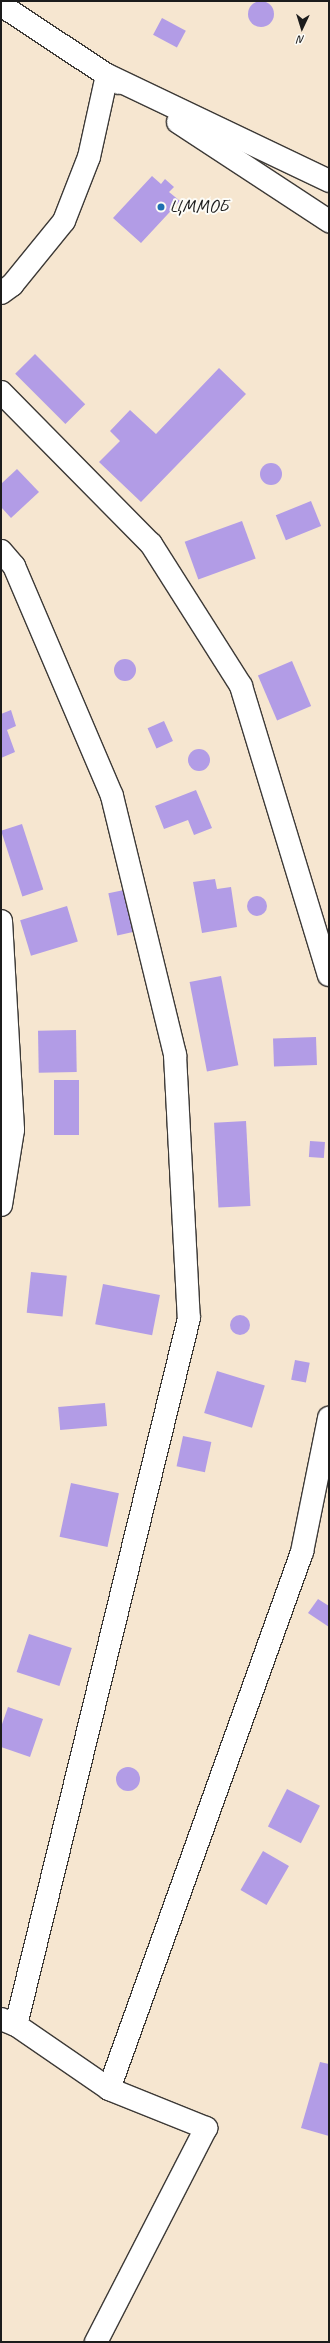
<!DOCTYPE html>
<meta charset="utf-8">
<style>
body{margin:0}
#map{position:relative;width:330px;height:2343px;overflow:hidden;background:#f6e6d0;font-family:Caveat,sans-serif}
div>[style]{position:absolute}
.building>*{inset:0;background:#b29ce6;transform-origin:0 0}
.round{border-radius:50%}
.roads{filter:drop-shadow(1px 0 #3d3a37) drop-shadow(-1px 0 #3d3a37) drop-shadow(0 1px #3d3a37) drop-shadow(0 -1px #3d3a37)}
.minor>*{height:22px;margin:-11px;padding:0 11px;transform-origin:11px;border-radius:11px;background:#fff}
.dots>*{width:11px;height:11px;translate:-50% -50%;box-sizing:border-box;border:2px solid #fdfcf7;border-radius:50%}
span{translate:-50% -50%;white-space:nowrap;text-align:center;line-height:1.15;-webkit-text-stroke:4px #fdfcf7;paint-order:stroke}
.poi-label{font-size:19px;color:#1c1c1c}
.left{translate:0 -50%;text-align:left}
.frame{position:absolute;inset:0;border:2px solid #1c1c1c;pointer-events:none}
.north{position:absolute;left:282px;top:8px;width:40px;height:40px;-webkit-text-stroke:3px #fdfcf7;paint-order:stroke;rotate:184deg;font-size:11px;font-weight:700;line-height:16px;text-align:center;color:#1c1c1c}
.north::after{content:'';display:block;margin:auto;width:14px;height:18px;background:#1c1c1c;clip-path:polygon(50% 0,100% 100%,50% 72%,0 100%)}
</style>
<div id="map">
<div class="building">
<div class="round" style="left:248px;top:1px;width:26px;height:26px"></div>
<div style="left:162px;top:18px;width:27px;height:19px;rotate:28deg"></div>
<div style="clip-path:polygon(152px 176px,161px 184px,165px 179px,174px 187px,169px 192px,180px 201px,141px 243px,113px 218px)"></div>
<div style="left:35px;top:354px;width:71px;height:28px;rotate:45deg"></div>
<div style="clip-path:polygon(219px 368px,246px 394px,141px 502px,99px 462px,120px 441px,110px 431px,130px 410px,156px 434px)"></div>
<div class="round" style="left:260px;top:463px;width:22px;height:22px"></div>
<div style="clip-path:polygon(17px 469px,39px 492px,11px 518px,1px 507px,1px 484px)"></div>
<div style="left:311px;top:501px;width:27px;height:38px;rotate:68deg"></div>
<div style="left:242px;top:521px;width:40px;height:61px;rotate:70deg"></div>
<div class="round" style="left:114px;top:659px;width:22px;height:22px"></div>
<div style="left:292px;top:661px;width:49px;height:37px;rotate:67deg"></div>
<div style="clip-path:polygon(11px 710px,16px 726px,7px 730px,15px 752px,1px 758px,1px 714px)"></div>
<div style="left:164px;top:721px;width:22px;height:18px;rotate:66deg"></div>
<div class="round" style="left:188px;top:749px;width:22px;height:22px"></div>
<div style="clip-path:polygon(196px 790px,212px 828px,194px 835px,188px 820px,164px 829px,155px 806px)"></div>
<div style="left:22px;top:824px;width:69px;height:22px;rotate:72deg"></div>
<div style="clip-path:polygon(215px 879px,217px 889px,231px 887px,237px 927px,202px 933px,193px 882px)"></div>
<div style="left:124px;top:890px;width:43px;height:16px;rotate:78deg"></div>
<div class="round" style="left:247px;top:896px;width:20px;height:20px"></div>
<div style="left:67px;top:906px;width:37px;height:49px;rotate:73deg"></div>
<div style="left:221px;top:976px;width:91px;height:32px;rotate:79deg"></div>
<div style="left:76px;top:1030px;width:42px;height:38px;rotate:89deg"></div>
<div style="left:316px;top:1037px;width:28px;height:43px;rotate:88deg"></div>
<div style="left:54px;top:1080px;width:25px;height:55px"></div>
<div style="left:246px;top:1121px;width:85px;height:32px;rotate:87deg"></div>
<div style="left:310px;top:1141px;width:15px;height:16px;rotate:4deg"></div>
<div style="left:31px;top:1272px;width:36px;height:41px;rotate:6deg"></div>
<div style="left:103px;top:1284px;width:58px;height:41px;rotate:11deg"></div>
<div class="round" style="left:230px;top:1315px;width:20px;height:20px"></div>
<div style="left:295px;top:1360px;width:15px;height:20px;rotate:11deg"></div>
<div style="left:217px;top:1371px;width:50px;height:44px;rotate:17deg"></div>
<div style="left:105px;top:1403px;width:23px;height:47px;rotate:85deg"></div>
<div style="left:183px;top:1436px;width:29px;height:31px;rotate:12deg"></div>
<div style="left:71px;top:1483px;width:49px;height:55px;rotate:12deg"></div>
<div style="clip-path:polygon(318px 1599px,329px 1606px,329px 1627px,308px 1613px)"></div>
<div style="left:29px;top:1634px;width:45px;height:40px;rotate:18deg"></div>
<div style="clip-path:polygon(8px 1707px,43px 1719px,30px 1757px,1px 1747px,1px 1727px)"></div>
<div class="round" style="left:116px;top:1767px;width:24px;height:24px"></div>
<div style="left:287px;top:1789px;width:37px;height:42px;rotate:27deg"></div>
<div style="left:263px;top:1851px;width:30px;height:45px;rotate:30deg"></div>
<div style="clip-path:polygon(320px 2062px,329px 2064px,329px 2136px,301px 2128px)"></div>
</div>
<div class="roads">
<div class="minor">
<div style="left:1px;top:5px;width:141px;rotate:33.5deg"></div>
<div style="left:178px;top:122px;width:181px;rotate:33.3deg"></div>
<div style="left:1px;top:293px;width:14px;rotate:-36deg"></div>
<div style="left:12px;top:285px;width:82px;rotate:-50.9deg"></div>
<div style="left:64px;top:221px;width:69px;rotate:-68.7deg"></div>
<div style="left:89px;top:157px;width:84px;rotate:-77.6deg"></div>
<div style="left:107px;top:75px;width:246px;rotate:25.5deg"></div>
<div style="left:1px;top:392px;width:214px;rotate:45.4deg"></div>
<div style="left:151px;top:544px;width:168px;rotate:57.6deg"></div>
<div style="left:241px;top:686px;width:302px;rotate:73.1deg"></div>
<div style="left:1px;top:551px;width:20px;rotate:49deg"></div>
<div style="left:14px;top:566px;width:250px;rotate:66.9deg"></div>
<div style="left:112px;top:796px;width:267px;rotate:76.3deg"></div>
<div style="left:175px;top:1055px;width:263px;rotate:87deg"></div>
<div style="left:189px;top:1318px;width:728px;rotate:103.75deg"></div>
<div style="left:1px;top:921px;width:209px;rotate:86.7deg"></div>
<div style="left:13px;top:1130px;width:76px;rotate:99.1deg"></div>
<div style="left:1px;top:2019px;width:16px;rotate:22deg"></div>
<div style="left:16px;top:2025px;width:113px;rotate:34.5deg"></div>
<div style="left:109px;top:2089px;width:105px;rotate:21.9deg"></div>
<div style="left:206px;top:2128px;width:241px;rotate:117.2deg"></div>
<div style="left:109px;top:2089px;width:571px;rotate:-70.23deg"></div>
<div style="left:302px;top:1552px;width:137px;rotate:-78.6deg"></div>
</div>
</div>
<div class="dots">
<div style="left:161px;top:207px;background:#1f6fb2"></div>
</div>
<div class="poi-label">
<span class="left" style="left:169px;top:207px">ЦММОБ</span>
</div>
<div class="frame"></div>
<div class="north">N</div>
</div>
